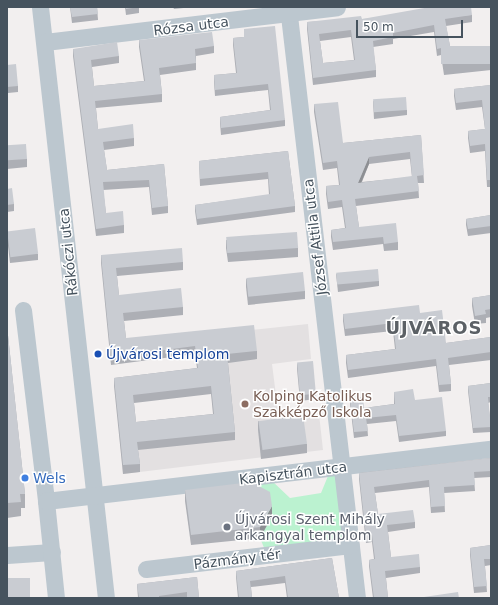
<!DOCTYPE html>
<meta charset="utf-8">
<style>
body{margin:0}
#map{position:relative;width:498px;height:605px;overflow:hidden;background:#f2efef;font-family:"DejaVu Sans",sans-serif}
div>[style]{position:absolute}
.education>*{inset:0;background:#e3e0e1}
.green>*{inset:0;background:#bbf2d0}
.minor>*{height:17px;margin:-8.5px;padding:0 8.5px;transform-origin:8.5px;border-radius:8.5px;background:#bcc7cf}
.wall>*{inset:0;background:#adafb5}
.shaded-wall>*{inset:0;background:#8d8f93}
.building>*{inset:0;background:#c9ccd2;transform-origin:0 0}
.dots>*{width:11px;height:11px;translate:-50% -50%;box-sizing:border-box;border:2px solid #fff;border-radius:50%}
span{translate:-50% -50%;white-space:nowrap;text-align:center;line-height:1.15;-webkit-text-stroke:3px #fff;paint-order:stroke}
.street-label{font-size:14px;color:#46535e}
.transit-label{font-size:14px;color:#164399}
.left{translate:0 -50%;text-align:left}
.education-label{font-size:14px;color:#785e54}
.shop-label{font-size:14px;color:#366cbe}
.worship-label{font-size:14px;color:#5b616d}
.district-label{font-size:18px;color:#5b6065;font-weight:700;letter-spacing:1px}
.frame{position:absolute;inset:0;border:8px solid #46535e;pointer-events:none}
.scale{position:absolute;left:356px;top:20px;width:107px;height:18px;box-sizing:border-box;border:2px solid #46535e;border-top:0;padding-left:5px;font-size:12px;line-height:14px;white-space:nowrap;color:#46535e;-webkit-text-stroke:3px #fff;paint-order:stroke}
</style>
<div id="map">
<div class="education">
<div style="clip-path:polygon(308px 324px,311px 359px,272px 364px,279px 419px,319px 414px,323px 450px,123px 474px,119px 432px,214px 422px,210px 379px,213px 334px)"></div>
</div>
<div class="green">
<div style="clip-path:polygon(339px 475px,347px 542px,265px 550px,260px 538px,258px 482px,271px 480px,290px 498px,321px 493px,328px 476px)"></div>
</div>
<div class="minor">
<div style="left:40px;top:7px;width:595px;rotate:83.63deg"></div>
<div style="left:288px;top:7px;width:595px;rotate:83.34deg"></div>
<div style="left:45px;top:42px;width:294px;rotate:-6.8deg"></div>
<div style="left:23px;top:310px;width:192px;rotate:83.1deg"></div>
<div style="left:7px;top:555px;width:45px;rotate:-3.8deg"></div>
<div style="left:146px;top:569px;width:206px;rotate:-6.7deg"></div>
<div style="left:56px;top:598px;width:98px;rotate:-95.9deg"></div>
<div style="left:46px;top:501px;width:448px;rotate:-6.7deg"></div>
</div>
<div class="wall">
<div style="clip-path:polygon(70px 7px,97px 7px,98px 20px,72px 23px)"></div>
<div style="clip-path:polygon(125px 7px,139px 7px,139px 13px,126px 15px)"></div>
<div style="clip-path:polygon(173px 7px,193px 7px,174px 9px)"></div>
<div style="clip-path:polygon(evenodd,472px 15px,472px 22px,446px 26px,450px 46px,450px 51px,491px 46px,491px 70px,444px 75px,441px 55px,437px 56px,434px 32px,393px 39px,393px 44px,373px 47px,376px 70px,376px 77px,313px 85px,307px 29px,307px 22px,362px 19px,472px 15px,351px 37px,354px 60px,323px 63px,320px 41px,351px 37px)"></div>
<div style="clip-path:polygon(244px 29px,285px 120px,285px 126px,221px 135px,220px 123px,220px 117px,270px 110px,268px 90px,215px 96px,214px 82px,214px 75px,236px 73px,233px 45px,233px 38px,244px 37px)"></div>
<div style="clip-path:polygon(139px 40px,214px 46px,214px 53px,196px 56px,196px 70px,160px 75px,162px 94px,162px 102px,96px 108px,98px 129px,134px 138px,134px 146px,104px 150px,107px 170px,164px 164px,168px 206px,168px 213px,152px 215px,149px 187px,103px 190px,106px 213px,124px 225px,124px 233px,96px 236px,73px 56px,73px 49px,119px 56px,119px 63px,92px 67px,94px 86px,144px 81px,139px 47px)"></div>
<div style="clip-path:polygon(7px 65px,18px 86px,18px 92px,8px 93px,8px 96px,7px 96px)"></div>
<div style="clip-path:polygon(491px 85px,491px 187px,487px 187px,485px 151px,470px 153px,468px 138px,468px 131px,485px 129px,482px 107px,456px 110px,454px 96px,454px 89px)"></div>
<div style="clip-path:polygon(373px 101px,407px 110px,407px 115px,374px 119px)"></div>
<div style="clip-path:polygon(evenodd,314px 104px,343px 143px,421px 135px,424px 183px,418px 183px,419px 198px,356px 206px,359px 227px,398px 242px,398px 250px,384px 251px,383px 244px,333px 250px,331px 237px,331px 230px,345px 228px,342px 207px,328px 209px,326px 194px,326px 186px,339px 185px,337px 168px,323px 170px,314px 112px,314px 104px,410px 159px,412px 177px,362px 182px,369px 164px,410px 159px)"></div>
<div style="clip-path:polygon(7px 146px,27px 159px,27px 167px,7px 169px)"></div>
<div style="clip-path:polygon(288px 151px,295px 206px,295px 212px,197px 225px,195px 211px,195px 205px,269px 195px,268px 179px,200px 186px,199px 161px)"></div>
<div style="clip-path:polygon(7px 189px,14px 204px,14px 211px,7px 212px)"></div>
<div style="clip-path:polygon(491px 215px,491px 233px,468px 236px,466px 225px,466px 219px)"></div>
<div style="clip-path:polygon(7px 231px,38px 254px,38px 260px,10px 263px,7px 237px)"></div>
<div style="clip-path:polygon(226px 240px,298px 248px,298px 257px,228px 262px,226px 248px)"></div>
<div style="clip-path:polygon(evenodd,101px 255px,183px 262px,183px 270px,117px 276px,119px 295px,183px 307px,183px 315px,124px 321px,126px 338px,257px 351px,257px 359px,228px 363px,235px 432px,235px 440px,138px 450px,140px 464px,140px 472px,123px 474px,114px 386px,114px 378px,197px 368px,195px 354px,111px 365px,101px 263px,101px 255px,211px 394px,213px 414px,136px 422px,134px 403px,211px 394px)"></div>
<div style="clip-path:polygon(336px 274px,379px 281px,379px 286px,338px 292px)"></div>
<div style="clip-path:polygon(246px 279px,305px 291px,305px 299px,248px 305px,246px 287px)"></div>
<div style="clip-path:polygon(491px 295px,491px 317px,486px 318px,486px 323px,475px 324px,472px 306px,472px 298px)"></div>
<div style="clip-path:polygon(420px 313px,446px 343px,491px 337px,491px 360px,449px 365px,451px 384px,451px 391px,439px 392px,436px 366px,348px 378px,346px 363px,346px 355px,395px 349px,393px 331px,345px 336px,343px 321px,343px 314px)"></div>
<div style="clip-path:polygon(7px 326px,25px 494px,25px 508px,21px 508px,21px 516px,7px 518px)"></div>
<div style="clip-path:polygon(297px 363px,316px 394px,316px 399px,300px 401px,297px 369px)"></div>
<div style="clip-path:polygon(491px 383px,491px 402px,488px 403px,491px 425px,491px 432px,473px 433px,468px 391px,468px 386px)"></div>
<div style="clip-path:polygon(394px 392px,415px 400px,446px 431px,446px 436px,399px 442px,396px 421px,367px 424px,368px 436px,354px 438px,350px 404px,350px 399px,364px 408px,394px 404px)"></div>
<div style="clip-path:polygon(258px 421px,307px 444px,307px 453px,261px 459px,258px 430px)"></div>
<div style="clip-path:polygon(491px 458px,491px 477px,474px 478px,475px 491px,444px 493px,445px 512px,431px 513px,429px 487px,375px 493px,378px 514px,415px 522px,415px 528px,388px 532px,391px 557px,420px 567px,420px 573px,386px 578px,388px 598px,373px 598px,369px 566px,369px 560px,374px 559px,372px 542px,366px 543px,359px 479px,359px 473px)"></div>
<div style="clip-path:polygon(185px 490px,272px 516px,260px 538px,191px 545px,185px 501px)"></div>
<div style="clip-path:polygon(491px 545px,491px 565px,485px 566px,487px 592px,474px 593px,470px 555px,470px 548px)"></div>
<div style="clip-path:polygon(332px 558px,339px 598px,287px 598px,285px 583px,251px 587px,252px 598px,238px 598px,236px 577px,236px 571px)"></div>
<div style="clip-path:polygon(197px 577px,199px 598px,138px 598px,137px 584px)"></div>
</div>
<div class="shaded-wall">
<div style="clip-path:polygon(369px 157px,369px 164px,358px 190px,358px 183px)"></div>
<div style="clip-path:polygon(272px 506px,272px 516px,260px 538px,260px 527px)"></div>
</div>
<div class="building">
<div style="clip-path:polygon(70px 7px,97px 7px,98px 14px,72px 17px)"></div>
<div style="clip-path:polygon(126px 7px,139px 7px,126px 9px)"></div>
<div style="clip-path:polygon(evenodd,430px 7px,471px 7px,472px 15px,445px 19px,450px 46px,437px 49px,434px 25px,393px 33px,393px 37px,373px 41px,376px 70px,313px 78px,307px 22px,361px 16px,362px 19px,430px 7px,351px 30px,355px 60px,323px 63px,319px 34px,351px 30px)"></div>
<div style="clip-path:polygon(275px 26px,285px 120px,221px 128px,220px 117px,271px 110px,268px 84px,215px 90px,214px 75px,237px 73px,233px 38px,244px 37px,244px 29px)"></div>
<div style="clip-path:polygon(212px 32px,214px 46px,195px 49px,196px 63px,159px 68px,162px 94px,95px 101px,98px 129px,133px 124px,134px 138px,103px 142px,107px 170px,164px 164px,168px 206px,152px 208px,149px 180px,103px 182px,106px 213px,123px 211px,124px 225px,96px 229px,73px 49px,117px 42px,119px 56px,91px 60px,94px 86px,145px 81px,139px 40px)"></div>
<div style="left:491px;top:46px;width:18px;height:50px;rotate:90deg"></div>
<div style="clip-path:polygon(16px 64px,18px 86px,7px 87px,8px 91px,7px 91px,7px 65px)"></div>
<div style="clip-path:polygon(491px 85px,491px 180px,487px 180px,485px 144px,470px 146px,468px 131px,485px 129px,482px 100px,456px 103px,454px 89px)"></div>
<div style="left:406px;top:97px;width:13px;height:33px;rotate:86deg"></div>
<div style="clip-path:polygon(evenodd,338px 102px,343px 143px,421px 135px,424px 175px,417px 176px,419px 191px,355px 199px,359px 227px,396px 223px,398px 242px,384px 244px,383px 237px,333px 242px,331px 230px,346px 228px,342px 200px,328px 202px,326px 186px,340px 185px,337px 161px,323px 163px,314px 104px,338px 102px,410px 152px,412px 176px,358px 183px,369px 157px,410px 152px)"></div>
<div style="left:26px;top:144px;width:15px;height:19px;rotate:86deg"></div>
<div style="clip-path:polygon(288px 151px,295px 206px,197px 219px,195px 205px,270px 194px,268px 172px,200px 179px,199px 161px)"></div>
<div style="clip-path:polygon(12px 188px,14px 204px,7px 205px,7px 189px)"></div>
<div style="clip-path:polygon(491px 215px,491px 226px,468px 229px,466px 219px)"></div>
<div style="left:35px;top:228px;width:26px;height:28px;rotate:83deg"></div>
<div style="left:297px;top:232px;width:16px;height:71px;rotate:86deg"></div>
<div style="clip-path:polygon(evenodd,182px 248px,183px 262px,116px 268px,119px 295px,181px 288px,183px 307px,123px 313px,126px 338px,254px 325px,257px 351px,227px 354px,235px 432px,137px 442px,140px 464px,123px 465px,114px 378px,198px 368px,195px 346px,111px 357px,101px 255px,182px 248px,211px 386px,214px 414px,136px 422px,133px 395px,211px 386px)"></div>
<div style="left:378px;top:269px;width:12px;height:42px;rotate:85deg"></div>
<div style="left:303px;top:272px;width:19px;height:57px;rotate:84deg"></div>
<div style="clip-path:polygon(491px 295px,491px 309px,485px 310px,486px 314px,475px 316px,472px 298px)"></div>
<div style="clip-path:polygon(419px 305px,420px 313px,442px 310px,446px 343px,491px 337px,491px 352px,448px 358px,451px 384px,439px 385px,436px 359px,348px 370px,346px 355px,396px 349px,393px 323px,345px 329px,343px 314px)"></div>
<div style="clip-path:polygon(7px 326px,25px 494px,20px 494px,21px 502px,7px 503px)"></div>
<div style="left:313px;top:361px;width:33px;height:16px;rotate:85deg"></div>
<div style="clip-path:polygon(491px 383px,491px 397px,488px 397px,491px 427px,473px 428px,468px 386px)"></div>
<div style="clip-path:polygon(413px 389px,415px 400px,442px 397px,446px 431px,399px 436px,396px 415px,366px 418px,368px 431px,354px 432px,350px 399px,363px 397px,364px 408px,395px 404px,394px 392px)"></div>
<div style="left:303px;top:415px;width:29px;height:45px;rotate:82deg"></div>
<div style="clip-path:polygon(491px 458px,491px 471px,474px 472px,475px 485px,444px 487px,445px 506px,431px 507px,429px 480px,374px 487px,378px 514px,413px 510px,415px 522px,387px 525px,391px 557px,419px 554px,420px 567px,385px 571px,388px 598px,374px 598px,369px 560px,375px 559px,372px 535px,366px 536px,359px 473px)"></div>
<div style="clip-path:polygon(251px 482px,270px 492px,272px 506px,260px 527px,191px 535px,185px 490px)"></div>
<div style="clip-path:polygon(491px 545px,491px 559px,484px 559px,487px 586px,474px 587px,470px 548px)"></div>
<div style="clip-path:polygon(332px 558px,339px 598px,288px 598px,285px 576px,250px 581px,252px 598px,239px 598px,236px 571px)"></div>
<div style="clip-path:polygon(197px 577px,199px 598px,187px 598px,187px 592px,159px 596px,159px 598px,139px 598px,137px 584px)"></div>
<div style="left:7px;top:578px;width:23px;height:20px"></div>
<div style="clip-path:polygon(458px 592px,459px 598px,424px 598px,424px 597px)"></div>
</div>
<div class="dots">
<div style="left:98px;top:354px;background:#1a4fb4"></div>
<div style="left:245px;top:404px;background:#8d6e63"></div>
<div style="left:25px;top:478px;background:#3f7fe0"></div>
<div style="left:227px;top:527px;background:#6b7280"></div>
</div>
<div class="street-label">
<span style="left:191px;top:26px;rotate:-7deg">Rózsa utca</span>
<span style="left:315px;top:237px;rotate:-97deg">József Attila utca</span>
<span style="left:68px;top:252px;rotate:-96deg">Rákóczi utca</span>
<span style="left:293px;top:473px;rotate:-7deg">Kapisztrán utca</span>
<span style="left:237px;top:559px;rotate:-7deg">Pázmány tér</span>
</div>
<div class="transit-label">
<span class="left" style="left:106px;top:354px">Újvárosi templom</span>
</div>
<div class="education-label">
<span class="left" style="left:253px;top:404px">Kolping Katolikus<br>Szakképző Iskola</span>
</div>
<div class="shop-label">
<span class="left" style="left:33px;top:478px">Wels</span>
</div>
<div class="worship-label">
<span class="left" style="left:235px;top:527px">Újvárosi Szent Mihály<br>arkangyal templom</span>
</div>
<div class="district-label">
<span style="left:434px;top:328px">ÚJVÁROS</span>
</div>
<div class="frame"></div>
<div class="scale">50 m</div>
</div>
